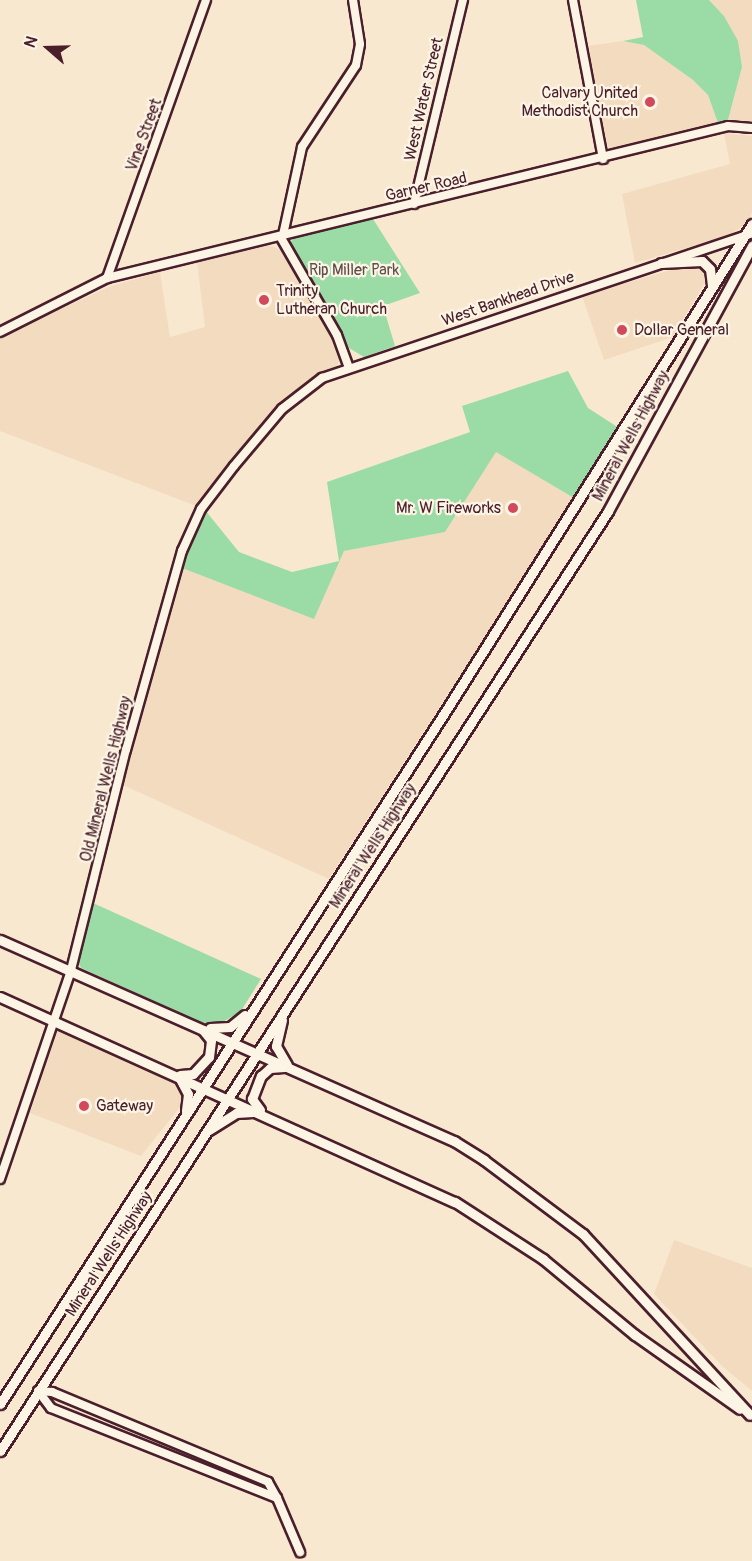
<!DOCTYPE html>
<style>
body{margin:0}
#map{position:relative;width:752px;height:1561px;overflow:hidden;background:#f8e8d0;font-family:Pangolin,sans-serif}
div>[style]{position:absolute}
.built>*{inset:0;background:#f3dbbf}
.green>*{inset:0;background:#9bdca6}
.roads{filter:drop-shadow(2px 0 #4a1f2b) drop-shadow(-2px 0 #4a1f2b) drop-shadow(0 2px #4a1f2b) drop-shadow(0 -2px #4a1f2b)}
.minor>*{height:8px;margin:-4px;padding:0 4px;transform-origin:4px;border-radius:4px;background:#fcf5e5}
.major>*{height:9px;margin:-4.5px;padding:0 4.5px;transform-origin:4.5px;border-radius:4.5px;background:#fcf5e5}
.dots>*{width:16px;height:16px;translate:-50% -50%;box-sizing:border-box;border:3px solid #fcf5e5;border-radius:50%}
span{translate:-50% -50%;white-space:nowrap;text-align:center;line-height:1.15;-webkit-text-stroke:4.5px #fcf5e5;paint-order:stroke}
.poi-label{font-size:16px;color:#4a1f2b}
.right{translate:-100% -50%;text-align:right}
.left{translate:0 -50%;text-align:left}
.street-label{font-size:16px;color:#4a1f2b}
.park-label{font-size:16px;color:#5e4e4a}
.north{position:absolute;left:18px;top:18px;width:60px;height:60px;-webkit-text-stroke:4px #fcf5e5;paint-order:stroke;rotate:290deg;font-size:16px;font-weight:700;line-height:24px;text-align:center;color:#4a1f2b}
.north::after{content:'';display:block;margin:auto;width:21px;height:27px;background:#4a1f2b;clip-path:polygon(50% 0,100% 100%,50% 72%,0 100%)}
</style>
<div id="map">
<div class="built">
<div style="clip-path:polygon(709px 0,752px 0,752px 123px,728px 120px,742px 67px,724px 16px)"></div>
<div style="clip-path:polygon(623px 41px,644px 45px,693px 80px,708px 95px,718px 123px,613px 149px,608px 147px,587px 46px)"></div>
<div style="clip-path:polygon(724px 133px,752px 136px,752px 213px,744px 225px,730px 235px,635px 263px,622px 194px,730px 164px)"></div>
<div style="clip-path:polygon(269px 245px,281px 250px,337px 345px,339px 360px,337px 367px,307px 381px,264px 419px,199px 507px,0 431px,0 337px,111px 286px,160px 272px,170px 337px,205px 327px,197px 262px)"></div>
<div style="clip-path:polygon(691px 264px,706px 269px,708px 277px,673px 337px,604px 360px,582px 296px)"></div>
<div style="clip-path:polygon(496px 451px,574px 498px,329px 879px,123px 785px,182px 568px,314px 618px,344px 551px,445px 532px)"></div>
<div style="clip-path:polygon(68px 1029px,177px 1083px,182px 1094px,180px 1107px,141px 1156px,30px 1113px,58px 1030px)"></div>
<div style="clip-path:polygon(674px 1240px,752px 1268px,752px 1391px,722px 1366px,654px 1294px)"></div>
</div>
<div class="green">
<div style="clip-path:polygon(636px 0,709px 0,724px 16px,738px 41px,742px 67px,728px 120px,718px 123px,708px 95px,693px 80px,644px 45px,623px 41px,643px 37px)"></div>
<div style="clip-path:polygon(373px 219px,420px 293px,383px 306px,395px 346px,364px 357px,349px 348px,290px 244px,293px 238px)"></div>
<div style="clip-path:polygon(568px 371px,588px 408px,619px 428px,574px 498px,496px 452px,445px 532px,344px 551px,314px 619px,182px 568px,205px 510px,239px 552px,292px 572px,339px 561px,327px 482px,470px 432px,462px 406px)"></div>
<div style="clip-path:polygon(93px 903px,261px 979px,241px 1011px,218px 1025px,201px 1022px,81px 968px,77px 960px)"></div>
</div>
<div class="roads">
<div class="minor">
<div style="left:573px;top:0;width:162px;rotate:79.3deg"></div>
<div style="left:414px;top:204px;width:210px;rotate:-76.5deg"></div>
<div style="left:283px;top:235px;width:90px;rotate:-77.8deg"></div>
<div style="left:302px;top:147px;width:98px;rotate:-56.6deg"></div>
<div style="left:356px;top:65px;width:21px;rotate:-79deg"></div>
<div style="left:360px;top:44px;width:45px;rotate:-99deg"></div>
<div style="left:280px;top:236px;width:114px;rotate:60.1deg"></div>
<div style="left:337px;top:335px;width:35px;rotate:70deg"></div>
<div style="left:107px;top:278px;width:295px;rotate:-70.4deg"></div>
<div style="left:0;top:332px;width:120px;rotate:-26.8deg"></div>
<div style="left:107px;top:278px;width:639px;rotate:-13.75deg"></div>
<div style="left:728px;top:126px;width:24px;rotate:5deg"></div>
<div style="left:0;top:1179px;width:221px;rotate:-71.2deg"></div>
<div style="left:71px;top:970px;width:227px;rotate:-76deg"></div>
<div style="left:126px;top:750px;width:207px;rotate:-74.3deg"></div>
<div style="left:182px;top:551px;width:46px;rotate:-65.7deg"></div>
<div style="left:201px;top:509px;width:54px;rotate:-52.5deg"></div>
<div style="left:234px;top:466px;width:75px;rotate:-49.9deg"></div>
<div style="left:282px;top:409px;width:51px;rotate:-37.8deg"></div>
<div style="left:322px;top:378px;width:454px;rotate:-18.6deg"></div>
<div style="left:277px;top:1498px;width:243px;rotate:-158.3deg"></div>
<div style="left:51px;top:1408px;width:21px;rotate:-127deg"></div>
<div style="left:38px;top:1391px;width:14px;rotate:4deg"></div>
<div style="left:52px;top:1392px;width:234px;rotate:22.6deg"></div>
<div style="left:268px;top:1482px;width:18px;rotate:61deg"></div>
<div style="left:277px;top:1498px;width:59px;rotate:66.9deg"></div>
</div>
<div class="major">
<div style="left:661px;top:263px;width:41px;rotate:-2.8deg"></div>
<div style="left:702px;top:261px;width:11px;rotate:45deg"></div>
<div style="left:710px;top:269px;width:17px;rotate:83deg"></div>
<div style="left:0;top:940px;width:497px;rotate:23.9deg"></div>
<div style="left:454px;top:1141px;width:36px;rotate:32deg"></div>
<div style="left:484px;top:1160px;width:124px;rotate:36.8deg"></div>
<div style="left:583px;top:1234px;width:246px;rotate:47.3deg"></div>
<div style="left:0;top:997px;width:499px;rotate:24.3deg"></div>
<div style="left:455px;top:1202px;width:105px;rotate:32.9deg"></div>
<div style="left:543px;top:1259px;width:119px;rotate:39.6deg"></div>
<div style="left:635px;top:1335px;width:128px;rotate:35.2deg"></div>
<div style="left:282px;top:1020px;width:27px;rotate:103deg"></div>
<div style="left:276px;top:1046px;width:22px;rotate:60deg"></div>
<div style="left:210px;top:1028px;width:20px;rotate:-3deg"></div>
<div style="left:230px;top:1027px;width:19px;rotate:-39deg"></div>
<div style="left:180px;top:1075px;width:13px;rotate:-4deg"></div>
<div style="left:193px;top:1074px;width:23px;rotate:-47deg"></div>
<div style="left:209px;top:1057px;width:17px;rotate:-83deg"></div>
<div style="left:211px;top:1040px;width:13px;rotate:-129deg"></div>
<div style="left:179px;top:1077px;width:19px;rotate:62deg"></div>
<div style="left:188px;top:1094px;width:17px;rotate:97deg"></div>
<div style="left:260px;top:1110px;width:14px;rotate:-126deg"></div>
<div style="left:252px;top:1099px;width:25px;rotate:-69deg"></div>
<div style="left:261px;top:1076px;width:12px;rotate:-42deg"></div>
<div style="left:270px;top:1068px;width:14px;rotate:-4deg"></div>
<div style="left:209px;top:1130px;width:32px;rotate:-32deg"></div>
<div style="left:236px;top:1113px;width:17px;rotate:-3deg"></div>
<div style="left:0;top:1404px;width:832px;rotate:-57.26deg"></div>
<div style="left:450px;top:704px;width:567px;rotate:-57.82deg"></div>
<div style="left:0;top:1451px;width:1119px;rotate:-57.1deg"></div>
<div style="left:608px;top:511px;width:302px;rotate:-61.5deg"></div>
</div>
</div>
<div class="dots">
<div style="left:650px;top:102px;background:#d1495b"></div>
<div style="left:264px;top:300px;background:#d1495b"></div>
<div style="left:622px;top:330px;background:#d1495b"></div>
<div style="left:513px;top:508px;background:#d1495b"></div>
<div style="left:84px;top:1106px;background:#d1495b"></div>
</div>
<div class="poi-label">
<span class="right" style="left:638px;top:102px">Calvary United<br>Methodist Church</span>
<span class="left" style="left:276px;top:300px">Trinity<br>Lutheran Church</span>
<span class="left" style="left:634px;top:330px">Dollar General</span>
<span class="right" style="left:501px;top:508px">Mr. W Fireworks</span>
<span class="left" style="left:96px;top:1106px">Gateway</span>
</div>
<div class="street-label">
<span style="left:424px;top:99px;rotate:-77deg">West Water Street</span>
<span style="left:144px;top:135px;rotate:-70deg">Vine Street</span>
<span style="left:426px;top:187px;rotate:-13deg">Garner Road</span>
<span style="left:508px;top:299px;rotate:-19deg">West Bankhead Drive</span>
<span style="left:631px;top:436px;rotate:-62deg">Mineral Wells Highway</span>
<span style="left:106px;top:779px;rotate:-76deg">Old Mineral Wells Highway</span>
<span style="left:373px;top:846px;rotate:-57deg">Mineral Wells Highway</span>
<span style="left:109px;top:1254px;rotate:-57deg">Mineral Wells Highway</span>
</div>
<div class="park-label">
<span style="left:354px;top:270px">Rip Miller Park</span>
</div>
<div class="north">N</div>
</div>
